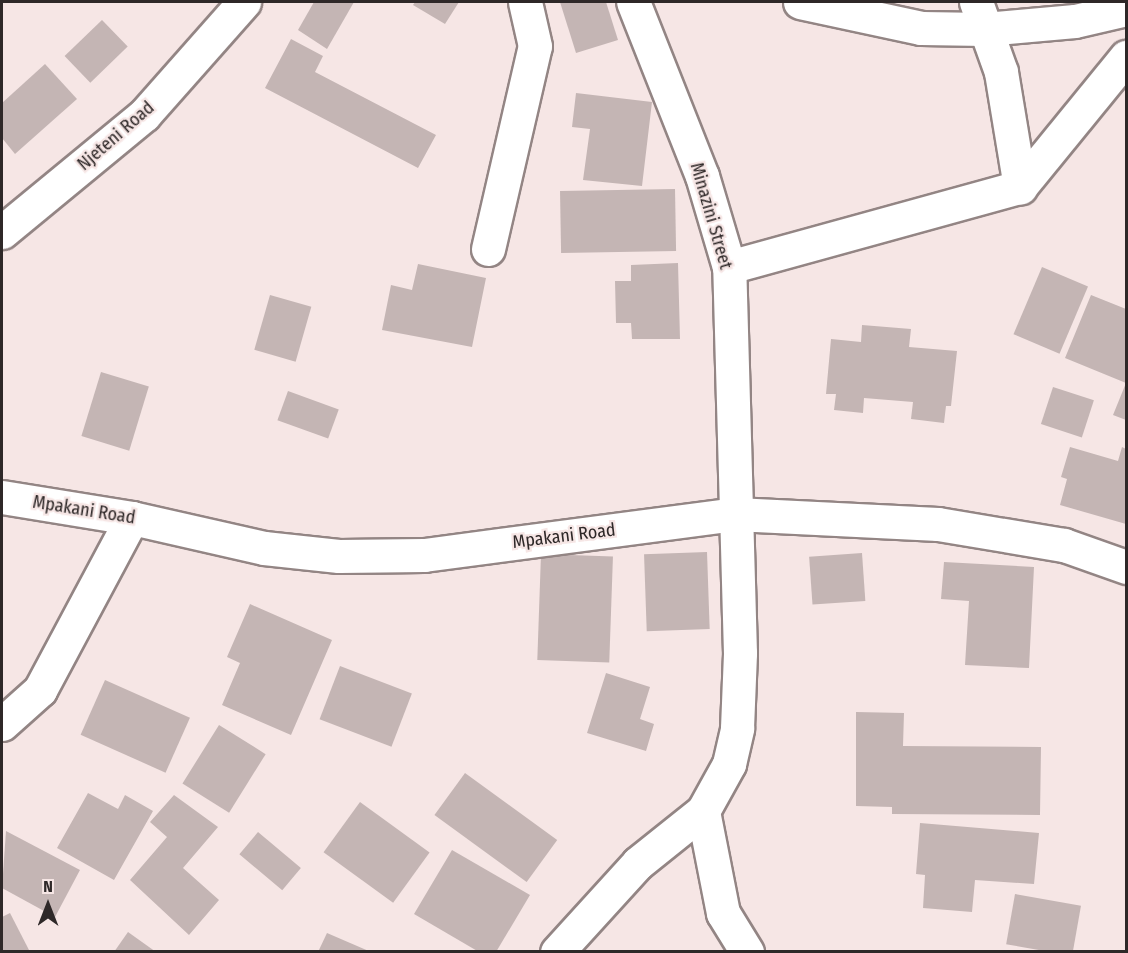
<!DOCTYPE html>
<style>
body{margin:0}
#map{position:relative;width:1128px;height:953px;overflow:hidden;background:#f6e6e5;font-family:"Fira Sans Condensed",sans-serif}
div>[style]{position:absolute}
.building>*{inset:0;background:#c4b5b4;transform-origin:0 0}
.roads{filter:drop-shadow(2px 0 #938584) drop-shadow(-2px 0 #938584) drop-shadow(0 2px #938584) drop-shadow(0 -2px #938584)}
.minor>*{height:33px;margin:-16.5px;padding:0 16.5px;transform-origin:16.5px;border-radius:16.5px;background:#fff}
span{translate:-50% -50%;white-space:nowrap;text-align:center;line-height:1.15;-webkit-text-stroke:4.5px #f6e6e5;paint-order:stroke}
.street-label{font-size:18px;color:#2e2828}
.frame{position:absolute;inset:0;border:3px solid #2e2828;pointer-events:none}
.north{position:absolute;left:18px;top:875px;width:60px;height:60px;-webkit-text-stroke:4px #f6e6e5;paint-order:stroke;rotate:0deg;font-size:16px;font-weight:700;line-height:24px;text-align:center;color:#2e2828}
.north::after{content:'';display:block;margin:auto;width:21px;height:27px;background:#2e2828;clip-path:polygon(50% 0,100% 100%,50% 72%,0 100%)}
</style>
<div id="map">
<div class="building">
<div style="clip-path:polygon(314px 2px,354px 2px,327px 49px,298px 30px)"></div>
<div style="clip-path:polygon(415px 2px,459px 2px,445px 24px,413px 5px)"></div>
<div style="clip-path:polygon(560px 2px,606px 2px,618px 40px,576px 53px)"></div>
<div style="left:102px;top:20px;width:37px;height:52px;rotate:46deg"></div>
<div style="clip-path:polygon(291px 39px,323px 56px,315px 72px,436px 135px,418px 168px,265px 88px)"></div>
<div style="clip-path:polygon(45px 64px,77px 99px,15px 154px,2px 138px,2px 103px)"></div>
<div style="clip-path:polygon(576px 93px,652px 102px,642px 186px,583px 180px,590px 129px,572px 127px)"></div>
<div style="left:675px;top:189px;width:62px;height:115px;rotate:89deg"></div>
<div style="clip-path:polygon(678px 263px,680px 339px,632px 339px,631px 323px,616px 323px,615px 281px,631px 281px,631px 265px)"></div>
<div style="clip-path:polygon(418px 264px,486px 278px,472px 347px,382px 330px,391px 285px,412px 290px)"></div>
<div style="left:1042px;top:267px;width:50px;height:73px;rotate:23deg"></div>
<div style="left:270px;top:295px;width:43px;height:57px;rotate:16deg"></div>
<div style="clip-path:polygon(1091px 295px,1126px 309px,1126px 420px,1113px 415px,1126px 383px,1065px 358px)"></div>
<div style="clip-path:polygon(862px 325px,911px 329px,909px 347px,957px 351px,951px 406px,946px 406px,944px 423px,911px 419px,913px 402px,864px 398px,863px 413px,834px 410px,836px 394px,826px 394px,831px 339px,861px 342px)"></div>
<div style="left:101px;top:372px;width:50px;height:67px;rotate:17deg"></div>
<div style="left:1053px;top:387px;width:43px;height:39px;rotate:18deg"></div>
<div style="left:288px;top:391px;width:54px;height:31px;rotate:20deg"></div>
<div style="clip-path:polygon(1070px 447px,1118px 461px,1122px 447px,1126px 449px,1126px 524px,1060px 505px,1067px 479px,1061px 477px)"></div>
<div style="left:707px;top:552px;width:77px;height:63px;rotate:88deg"></div>
<div style="left:862px;top:553px;width:48px;height:53px;rotate:86deg"></div>
<div style="left:541px;top:554px;width:72px;height:106px;rotate:2deg"></div>
<div style="clip-path:polygon(944px 562px,1034px 567px,1029px 668px,965px 665px,969px 601px,941px 599px)"></div>
<div style="clip-path:polygon(250px 604px,332px 640px,291px 735px,222px 705px,240px 663px,227px 657px)"></div>
<div style="left:340px;top:666px;width:77px;height:57px;rotate:21deg"></div>
<div style="clip-path:polygon(606px 673px,650px 687px,640px 719px,654px 724px,646px 751px,587px 733px)"></div>
<div style="left:105px;top:680px;width:93px;height:60px;rotate:24deg"></div>
<div style="clip-path:polygon(856px 712px,904px 713px,903px 746px,1041px 747px,1040px 815px,892px 814px,892px 807px,856px 806px)"></div>
<div style="left:219px;top:725px;width:55px;height:69px;rotate:32deg"></div>
<div style="left:465px;top:773px;width:114px;height:52px;rotate:36deg"></div>
<div style="clip-path:polygon(88px 793px,118px 809px,125px 795px,153px 811px,114px 880px,57px 848px)"></div>
<div style="clip-path:polygon(174px 795px,218px 827px,183px 868px,219px 900px,189px 935px,130px 880px,167px 837px,150px 822px)"></div>
<div style="left:360px;top:802px;width:86px;height:62px;rotate:36deg"></div>
<div style="clip-path:polygon(920px 823px,1039px 833px,1034px 884px,975px 880px,972px 912px,923px 908px,925px 875px,916px 874px)"></div>
<div style="clip-path:polygon(6px 831px,80px 870px,55px 917px,2px 888px)"></div>
<div style="left:258px;top:832px;width:56px;height:29px;rotate:40deg"></div>
<div style="clip-path:polygon(452px 850px,530px 895px,496px 952px,479px 952px,414px 914px)"></div>
<div style="left:1015px;top:894px;width:67px;height:51px;rotate:10deg"></div>
<div style="clip-path:polygon(10px 913px,30px 952px,2px 952px,2px 917px)"></div>
<div style="clip-path:polygon(128px 932px,156px 952px,114px 952px)"></div>
<div style="clip-path:polygon(327px 933px,371px 952px,318px 952px)"></div>
</div>
<div class="roads">
<div class="minor">
<div style="left:800px;top:2px;width:124px;rotate:12.1deg"></div>
<div style="left:921px;top:28px;width:64px;rotate:0.9deg"></div>
<div style="left:985px;top:29px;width:90px;rotate:-5.1deg"></div>
<div style="left:1075px;top:21px;width:52px;rotate:-13.2deg"></div>
<div style="left:976px;top:2px;width:74px;rotate:70.3deg"></div>
<div style="left:1001px;top:72px;width:117px;rotate:80.6deg"></div>
<div style="left:2px;top:232px;width:184px;rotate:-39.5deg"></div>
<div style="left:144px;top:115px;width:151px;rotate:-48.5deg"></div>
<div style="left:488px;top:249px;width:208px;rotate:-77deg"></div>
<div style="left:535px;top:46px;width:45px;rotate:-102.8deg"></div>
<div style="left:729px;top:267px;width:302px;rotate:-15.4deg"></div>
<div style="left:1020px;top:187px;width:168px;rotate:-50.8deg"></div>
<div style="left:2px;top:497px;width:132px;rotate:9.2deg"></div>
<div style="left:132px;top:518px;width:135px;rotate:12.8deg"></div>
<div style="left:264px;top:548px;width:75px;rotate:6.1deg"></div>
<div style="left:339px;top:556px;width:85px;rotate:-0.7deg"></div>
<div style="left:424px;top:555px;width:314px;rotate:-7.5deg"></div>
<div style="left:735px;top:514px;width:203px;rotate:2.8deg"></div>
<div style="left:938px;top:524px;width:128px;rotate:9.5deg"></div>
<div style="left:1064px;top:545px;width:66px;rotate:19.5deg"></div>
<div style="left:2px;top:724px;width:51px;rotate:-41.8deg"></div>
<div style="left:40px;top:690px;width:195px;rotate:-61.9deg"></div>
<div style="left:703px;top:811px;width:104px;rotate:78.9deg"></div>
<div style="left:723px;top:913px;width:46px;rotate:58.4deg"></div>
<div style="left:557px;top:952px;width:120px;rotate:-47.7deg"></div>
<div style="left:638px;top:863px;width:83px;rotate:-38.7deg"></div>
<div style="left:703px;top:811px;width:54px;rotate:-61deg"></div>
<div style="left:729px;top:764px;width:37px;rotate:-77deg"></div>
<div style="left:737px;top:728px;width:75px;rotate:-87.7deg"></div>
<div style="left:740px;top:653px;width:386px;rotate:-91.6deg"></div>
<div style="left:729px;top:267px;width:95px;rotate:-106.5deg"></div>
<div style="left:702px;top:176px;width:187px;rotate:-111.6deg"></div>
</div>
</div>
<div class="street-label">
<span style="left:116px;top:136px;rotate:-41deg">Njeteni Road</span>
<span style="left:711px;top:216px;rotate:74deg">Minazini Street</span>
<span style="left:84px;top:510px;rotate:9deg">Mpakani Road</span>
<span style="left:564px;top:536px;rotate:-7deg">Mpakani Road</span>
</div>
<div class="frame"></div>
<div class="north">N</div>
</div>
